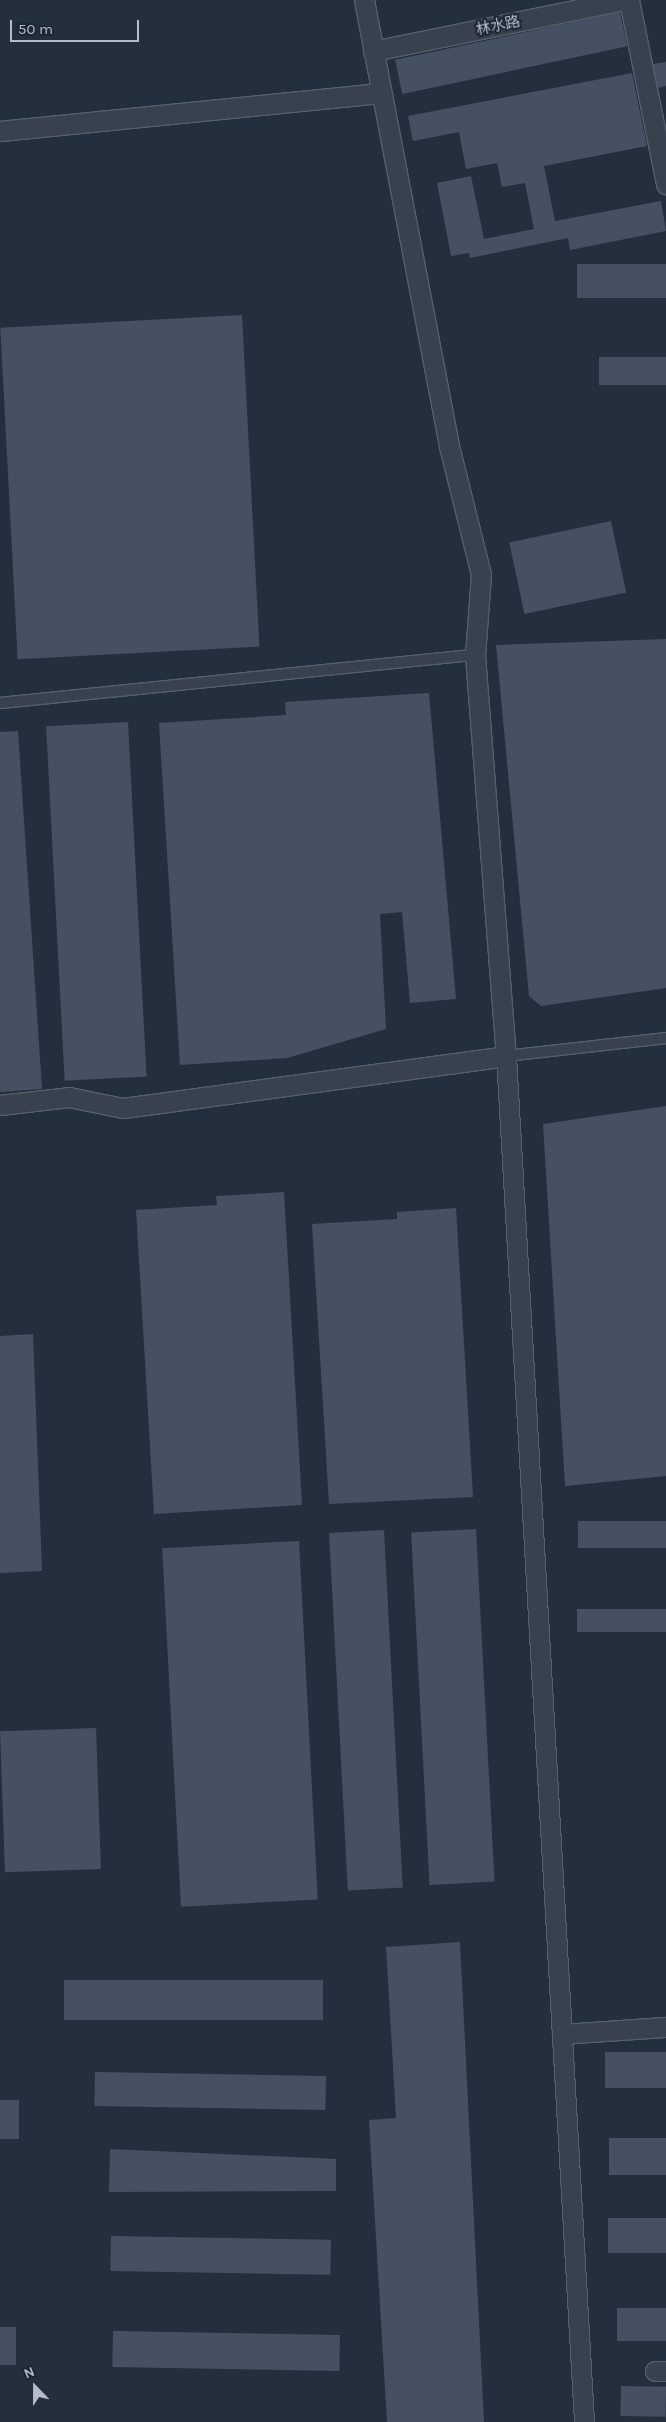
<!DOCTYPE html>
<meta charset="utf-8">
<style>
body{margin:0}
#map{position:relative;width:666px;height:2422px;overflow:hidden;background:#242f3e;font-family:Karla,"Noto Sans SC",sans-serif}
div>[style]{position:absolute}
.building>*{inset:0;background:#455162;transform-origin:0 0}
.roads{filter:drop-shadow(1px 0 #565f6c) drop-shadow(-1px 0 #565f6c) drop-shadow(0 1px #565f6c) drop-shadow(0 -1px #565f6c)}
.lane>*{height:10px;margin:-5px;padding:0 5px;transform-origin:5px;border-radius:5px;background:#38414e}
.street>*{height:19px;margin:-9.5px;padding:0 9.5px;transform-origin:9.5px;border-radius:9.5px;background:#38414e}
span{translate:-50% -50%;white-space:nowrap;text-align:center;line-height:1.15;-webkit-text-stroke:4px #1d2633;paint-order:stroke}
.street-label{font-size:15px;color:#b4bcc9}
.north{position:absolute;left:10px;top:2362px;width:50px;height:50px;-webkit-text-stroke:4px #1d2633;paint-order:stroke;rotate:338deg;font-size:14px;font-weight:700;line-height:20px;text-align:center;color:#b4bcc9}
.north::after{content:'';display:block;margin:auto;width:18px;height:22px;background:#b4bcc9;clip-path:polygon(50% 0,100% 100%,50% 72%,0 100%)}
.scale{position:absolute;left:10px;top:20px;width:129px;height:22px;box-sizing:border-box;border:2px solid #b4bcc9;border-top:0;padding-left:6px;font-size:15px;line-height:18px;white-space:nowrap;color:#b4bcc9;-webkit-text-stroke:4px #1d2633;paint-order:stroke}
</style>
<div id="map">
<div class="building">
<div style="left:620px;top:12px;width:35px;height:230px;rotate:78deg"></div>
<div style="clip-path:polygon(666px 62px,666px 86px,658px 88px,653px 64px)"></div>
<div style="clip-path:polygon(632px 73px,647px 146px,544px 166px,555px 221px,661px 201px,666px 231px,570px 250px,568px 238px,470px 258px,469px 253px,451px 256px,437px 183px,471px 176px,484px 239px,534px 229px,525px 183px,502px 187px,497px 163px,466px 169px,459px 132px,413px 141px,408px 116px)"></div>
<div style="left:666px;top:264px;width:34px;height:89px;rotate:90deg"></div>
<div style="left:242px;top:315px;width:332px;height:242px;rotate:87deg"></div>
<div style="left:666px;top:357px;width:28px;height:67px;rotate:90deg"></div>
<div style="left:611px;top:521px;width:73px;height:104px;rotate:78deg"></div>
<div style="clip-path:polygon(666px 639px,666px 988px,541px 1006px,529px 996px,496px 645px)"></div>
<div style="clip-path:polygon(429px 693px,456px 999px,410px 1003px,402px 912px,380px 914px,386px 1029px,287px 1058px,180px 1065px,159px 723px,286px 715px,285px 702px)"></div>
<div style="left:128px;top:722px;width:355px;height:82px;rotate:87deg"></div>
<div style="clip-path:polygon(18px 731px,42px 1089px,0 1092px,0 732px)"></div>
<div style="clip-path:polygon(666px 1106px,666px 1476px,565px 1486px,543px 1124px)"></div>
<div style="clip-path:polygon(284px 1192px,302px 1505px,154px 1514px,136px 1210px,217px 1205px,216px 1196px)"></div>
<div style="clip-path:polygon(456px 1208px,473px 1497px,329px 1504px,312px 1224px,397px 1219px,397px 1212px)"></div>
<div style="clip-path:polygon(33px 1334px,42px 1571px,0 1573px,0 1336px)"></div>
<div style="left:666px;top:1521px;width:27px;height:88px;rotate:90deg"></div>
<div style="left:476px;top:1529px;width:353px;height:65px;rotate:87deg"></div>
<div style="left:384px;top:1530px;width:358px;height:55px;rotate:87deg"></div>
<div style="left:299px;top:1541px;width:359px;height:137px;rotate:87deg"></div>
<div style="left:666px;top:1609px;width:23px;height:89px;rotate:90deg"></div>
<div style="left:96px;top:1728px;width:141px;height:96px;rotate:88deg"></div>
<div style="clip-path:polygon(460px 1942px,484px 2422px,387px 2422px,369px 2120px,396px 2118px,386px 1947px)"></div>
<div style="left:323px;top:1980px;width:40px;height:259px;rotate:90deg"></div>
<div style="left:666px;top:2052px;width:36px;height:61px;rotate:90deg"></div>
<div style="left:95px;top:2072px;width:231px;height:34px;rotate:1deg"></div>
<div style="left:0;top:2100px;width:19px;height:39px"></div>
<div style="left:666px;top:2138px;width:37px;height:57px;rotate:90deg"></div>
<div style="clip-path:polygon(110px 2149px,336px 2159px,336px 2191px,109px 2192px)"></div>
<div style="left:666px;top:2218px;width:35px;height:58px;rotate:90deg"></div>
<div style="left:111px;top:2236px;width:220px;height:35px;rotate:1deg"></div>
<div style="left:666px;top:2308px;width:33px;height:49px;rotate:90deg"></div>
<div style="left:0;top:2327px;width:16px;height:38px"></div>
<div style="left:113px;top:2331px;width:227px;height:36px;rotate:1deg"></div>
<div style="left:621px;top:2386px;width:45px;height:30px;rotate:1deg"></div>
</div>
<div class="roads">
<div class="lane">
<div style="left:0;top:703px;width:477px;rotate:-5.8deg"></div>
<div style="left:506px;top:1056px;width:161px;rotate:-6.4deg"></div>
</div>
<div class="street">
<div style="left:364px;top:0;width:454px;rotate:79.2deg"></div>
<div style="left:449px;top:446px;width:132px;rotate:76deg"></div>
<div style="left:481px;top:574px;width:81px;rotate:94.2deg"></div>
<div style="left:475px;top:655px;width:402px;rotate:85.6deg"></div>
<div style="left:506px;top:1056px;width:1368px;rotate:86.73deg"></div>
<div style="left:629px;top:0;width:188px;rotate:78.6deg"></div>
<div style="left:373px;top:51px;width:255px;rotate:-11.5deg"></div>
<div style="left:0;top:131px;width:383px;rotate:-5.7deg"></div>
<div style="left:0;top:1105px;width:69px;rotate:-6.6deg"></div>
<div style="left:69px;top:1097px;width:55px;rotate:11.5deg"></div>
<div style="left:123px;top:1108px;width:387px;rotate:-7.7deg"></div>
<div style="left:562px;top:2034px;width:104px;rotate:-3.9deg"></div>
<div style="left:655px;top:2371px;width:11px"></div>
</div>
</div>
<div class="street-label">
<span style="left:498px;top:26px;rotate:-12deg">林水路</span>
</div>
<div class="north">N</div>
<div class="scale">50 m</div>
</div>
